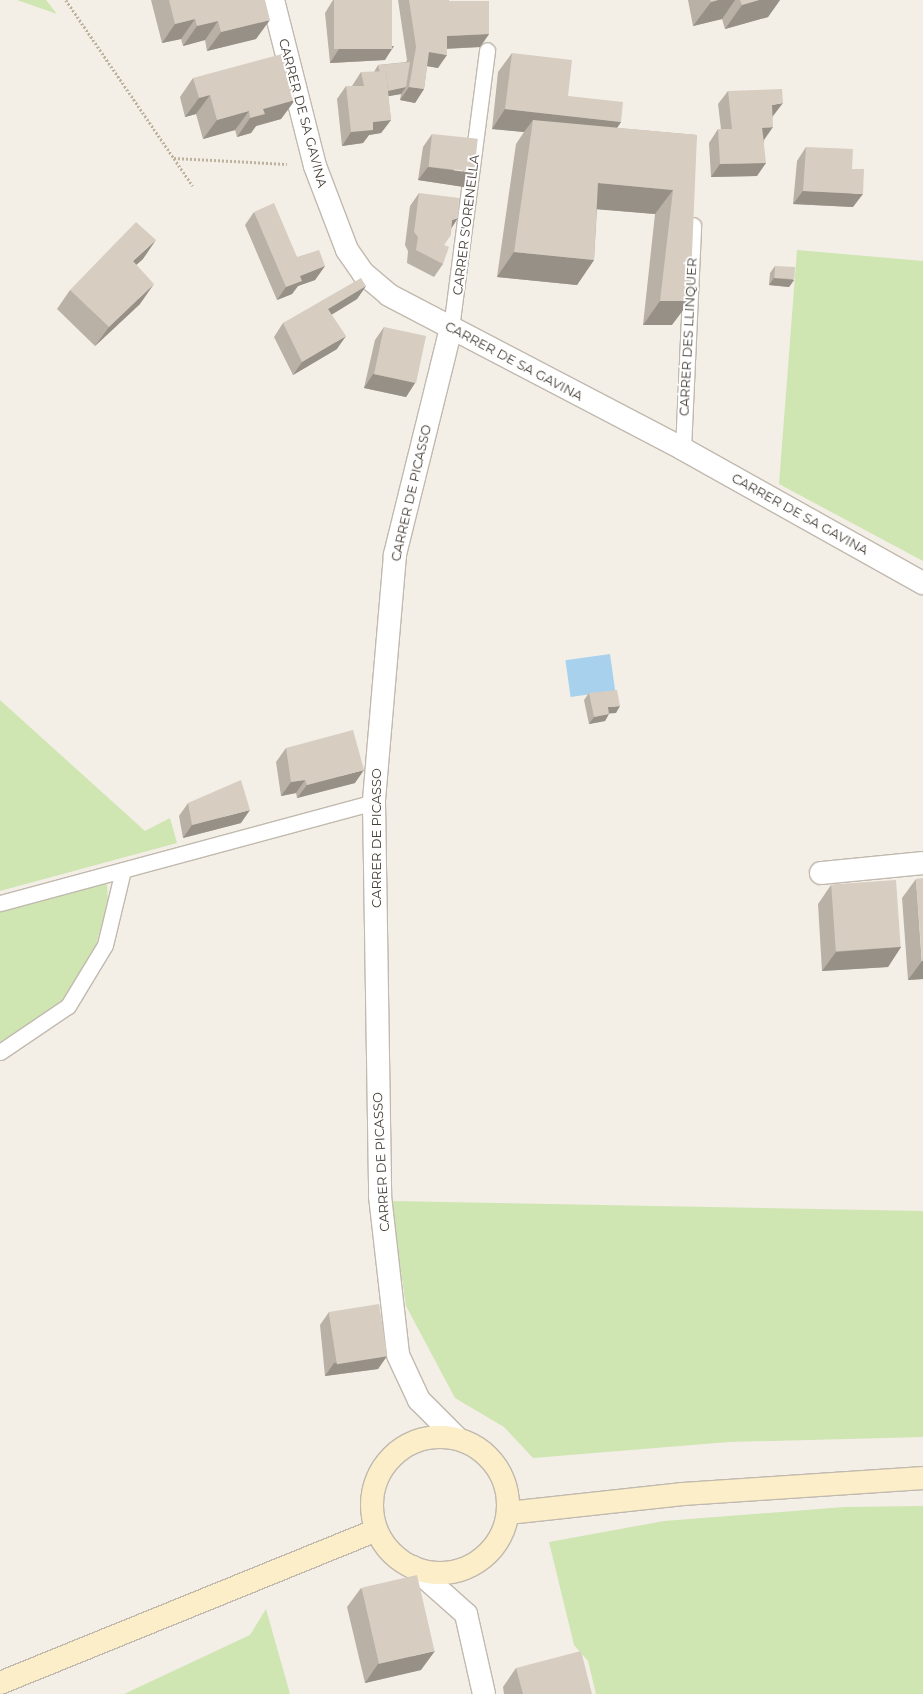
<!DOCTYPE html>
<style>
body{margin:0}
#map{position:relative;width:923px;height:1694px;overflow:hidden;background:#f3efe7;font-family:Montserrat,sans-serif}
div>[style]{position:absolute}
.green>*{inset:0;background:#cfe5b2}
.water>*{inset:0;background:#a7d1ec;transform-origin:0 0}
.path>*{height:2.5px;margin-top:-1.25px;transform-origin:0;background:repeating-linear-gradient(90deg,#bfb29d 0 2px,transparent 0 4px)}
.roads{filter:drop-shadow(1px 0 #c1b9ae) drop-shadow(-1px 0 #c1b9ae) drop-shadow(0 1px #c1b9ae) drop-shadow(0 -1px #c1b9ae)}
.service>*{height:15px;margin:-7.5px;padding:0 7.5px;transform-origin:7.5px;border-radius:7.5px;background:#fff}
.minor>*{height:22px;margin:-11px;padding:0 11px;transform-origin:11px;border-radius:11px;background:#fff}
.secondary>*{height:22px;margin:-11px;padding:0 11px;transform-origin:11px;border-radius:11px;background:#fbeec9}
.secondary>.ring{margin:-11px;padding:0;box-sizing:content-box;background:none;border:22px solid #fbeec9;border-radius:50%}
.wall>*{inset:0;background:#b9b0a6}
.shaded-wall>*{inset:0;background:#969087}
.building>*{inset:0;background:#d7cdc1;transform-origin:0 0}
span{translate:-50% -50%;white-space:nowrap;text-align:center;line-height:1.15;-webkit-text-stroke:4px #fff;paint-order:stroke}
.street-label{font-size:13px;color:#463f37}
</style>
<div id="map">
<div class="green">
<div style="clip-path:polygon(17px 0,46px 0,57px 14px)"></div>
<div style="clip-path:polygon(797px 250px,923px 261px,923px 561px,779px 484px)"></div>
<div style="clip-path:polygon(0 700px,145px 831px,170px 818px,177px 843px,0 891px)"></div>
<div style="clip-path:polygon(99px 880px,107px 885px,108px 902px,93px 956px,59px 1005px,0 1042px,0 909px)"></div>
<div style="clip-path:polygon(391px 1201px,923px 1211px,923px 1437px,729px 1442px,533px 1458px,504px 1427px,455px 1398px,406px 1306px)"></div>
<div style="clip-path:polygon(923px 1506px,923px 1694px,596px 1694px,588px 1661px,574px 1645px,549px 1542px,664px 1521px,844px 1507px)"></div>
<div style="clip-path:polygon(266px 1609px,290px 1694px,124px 1694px,250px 1635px)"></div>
</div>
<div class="water">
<div style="left:610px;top:654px;width:37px;height:45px;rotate:82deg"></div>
</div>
<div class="path">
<div style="left:66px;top:0;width:225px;rotate:55.7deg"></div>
<div style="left:174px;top:158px;width:113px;rotate:3deg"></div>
</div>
<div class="roads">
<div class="service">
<div style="left:451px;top:328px;width:280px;rotate:-82.6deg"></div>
<div style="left:683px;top:449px;width:224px;rotate:-87.4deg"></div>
<div style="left:0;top:903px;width:387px;rotate:-15.1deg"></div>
<div style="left:0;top:1052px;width:82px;rotate:-34.1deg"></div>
<div style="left:68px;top:1006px;width:71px;rotate:-58.8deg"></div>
<div style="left:105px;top:945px;width:77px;rotate:-76.5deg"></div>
</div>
<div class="minor">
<div style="left:273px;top:0;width:171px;rotate:75.8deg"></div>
<div style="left:315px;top:166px;width:90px;rotate:69.1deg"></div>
<div style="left:347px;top:250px;width:28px;rotate:55deg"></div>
<div style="left:363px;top:273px;width:34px;rotate:40deg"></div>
<div style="left:389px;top:295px;width:332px;rotate:27.6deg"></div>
<div style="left:683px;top:449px;width:275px;rotate:29.2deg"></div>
<div style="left:451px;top:328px;width:234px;rotate:103.9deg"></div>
<div style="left:395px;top:555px;width:248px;rotate:94.9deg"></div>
<div style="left:374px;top:802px;width:394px;rotate:89.1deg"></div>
<div style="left:380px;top:1196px;width:160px;rotate:83.5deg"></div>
<div style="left:398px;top:1355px;width:50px;rotate:65deg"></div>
<div style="left:419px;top:1400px;width:54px;rotate:45deg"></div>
<div style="left:821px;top:873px;width:102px;rotate:-5.6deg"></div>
<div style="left:413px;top:1567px;width:71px;rotate:41.6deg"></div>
<div style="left:466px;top:1614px;width:82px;rotate:77.3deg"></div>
</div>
<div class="secondary">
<div class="ring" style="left:372px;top:1437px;width:114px;height:114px"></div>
<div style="left:508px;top:1513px;width:176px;rotate:-6.2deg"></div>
<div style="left:683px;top:1494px;width:241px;rotate:-3.8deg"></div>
<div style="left:0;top:1683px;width:406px;rotate:-22.1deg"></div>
</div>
</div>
<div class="wall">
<div style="clip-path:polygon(151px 0,265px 0,256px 39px,207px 51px,205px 40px,183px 46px,181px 39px,162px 43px)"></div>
<div style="clip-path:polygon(333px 0,392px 0,385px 60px,330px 63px,325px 13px)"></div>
<div style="clip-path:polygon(398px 0,448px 0,489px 34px,480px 47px,447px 49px,438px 68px,427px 66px,424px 89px,415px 103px,400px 100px,401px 94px,388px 96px,391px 120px,381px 133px,369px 135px,363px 143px,342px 146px,337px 99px,346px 86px,352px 86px,361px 72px,374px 72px,378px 65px,406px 62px,407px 60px)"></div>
<div style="clip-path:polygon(688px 0,780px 0,768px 17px,725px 29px,722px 19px,693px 26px)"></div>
<div style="clip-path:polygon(512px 53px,568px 96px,621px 122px,617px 128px,697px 135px,672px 325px,643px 325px,655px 214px,597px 209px,594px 260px,577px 285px,497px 277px,516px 144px,524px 132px,492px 129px,498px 72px)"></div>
<div style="clip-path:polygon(193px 78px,295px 100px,281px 119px,256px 126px,251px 133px,237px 137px,235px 130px,203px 139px,196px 114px,185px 117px,180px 97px)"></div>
<div style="clip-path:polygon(728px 91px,773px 116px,764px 140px,757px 176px,711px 177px,709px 143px,718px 129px,721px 129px,718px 104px)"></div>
<div style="clip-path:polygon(432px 134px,464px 187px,418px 180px,423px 147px)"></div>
<div style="clip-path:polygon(806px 147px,852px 169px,853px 207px,793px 204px,797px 161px)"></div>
<div style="clip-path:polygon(419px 193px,451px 228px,444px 245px,443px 264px,434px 277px,407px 263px,408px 251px,405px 245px,410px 206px)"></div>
<div style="clip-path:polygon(254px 212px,297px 257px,325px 266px,315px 280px,298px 286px,292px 294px,277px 300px,245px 225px)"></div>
<div style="clip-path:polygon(143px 259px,136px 265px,140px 304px,95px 346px,57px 309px,70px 290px)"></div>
<div style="clip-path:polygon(775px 266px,794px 280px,789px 287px,769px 285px,770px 273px)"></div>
<div style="clip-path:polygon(366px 286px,357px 299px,331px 315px,337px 349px,293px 375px,274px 337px,283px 323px)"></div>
<div style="clip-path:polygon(384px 327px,415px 383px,406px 397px,364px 388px,375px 340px)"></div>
<div style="clip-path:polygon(589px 693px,616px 713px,609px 713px,605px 721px,589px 724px,584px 700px)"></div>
<div style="clip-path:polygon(286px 748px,355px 783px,297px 798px,296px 793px,281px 796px,276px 762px)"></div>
<div style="clip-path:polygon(188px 803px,241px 823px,183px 838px,179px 816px)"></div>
<div style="clip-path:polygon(916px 879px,923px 979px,908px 980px,902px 898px)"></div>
<div style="clip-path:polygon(831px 885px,901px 947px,888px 967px,822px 971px,818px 904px)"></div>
<div style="clip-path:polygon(329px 1312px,387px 1356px,378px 1369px,325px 1376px,320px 1325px)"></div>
<div style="clip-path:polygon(361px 1588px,421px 1670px,365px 1683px,347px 1607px)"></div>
<div style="clip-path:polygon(516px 1668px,592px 1694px,504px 1694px,503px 1687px)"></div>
</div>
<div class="shaded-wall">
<div style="clip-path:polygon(718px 0,735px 0,722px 19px,693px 26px,711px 2px)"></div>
<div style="clip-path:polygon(759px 0,780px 0,768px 17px,725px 29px,742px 5px)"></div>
<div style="clip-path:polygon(195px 19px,181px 39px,162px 43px,175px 24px)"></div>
<div style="clip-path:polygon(270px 20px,256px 39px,207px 51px,221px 32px)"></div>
<div style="clip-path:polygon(218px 21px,205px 40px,183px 46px,197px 26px)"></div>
<div style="clip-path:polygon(489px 34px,480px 47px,437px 49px,447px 36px)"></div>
<div style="clip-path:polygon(394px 46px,385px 60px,330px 63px,339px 49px)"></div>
<div style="clip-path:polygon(429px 52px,447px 55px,438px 68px,420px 65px)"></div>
<div style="clip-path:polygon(406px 87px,401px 94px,379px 98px,384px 91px)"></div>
<div style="clip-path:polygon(409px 87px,424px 89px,415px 103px,400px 100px)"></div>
<div style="clip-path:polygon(210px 95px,196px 114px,185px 117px,199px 98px)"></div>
<div style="clip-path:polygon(295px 100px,281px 119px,256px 126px,251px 133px,237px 137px,250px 118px,263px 109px)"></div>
<div style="clip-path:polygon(783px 103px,773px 116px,763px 118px,772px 105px)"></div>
<div style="clip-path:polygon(505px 109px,621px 122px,608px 141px,533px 120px,524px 132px,492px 129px)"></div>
<div style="clip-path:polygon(249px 111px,235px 130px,203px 139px,217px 120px)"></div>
<div style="clip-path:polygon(391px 120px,381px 133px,369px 135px,363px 143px,342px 146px,351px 132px,373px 122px)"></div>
<div style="clip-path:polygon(773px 127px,764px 140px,762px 128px)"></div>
<div style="clip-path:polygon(766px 163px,757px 176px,711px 177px,720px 164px)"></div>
<div style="clip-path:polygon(428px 167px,474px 173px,464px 187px,418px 180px)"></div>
<div style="clip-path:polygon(598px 183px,673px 190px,655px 214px,581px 208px)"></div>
<div style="clip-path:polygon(803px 191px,863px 194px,853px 207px,793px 204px)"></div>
<div style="clip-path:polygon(458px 218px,449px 232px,452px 220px)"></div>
<div style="clip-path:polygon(156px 240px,143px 259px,119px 280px,133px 261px)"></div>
<div style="clip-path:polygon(514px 252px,594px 260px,577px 285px,497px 277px)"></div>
<div style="clip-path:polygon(325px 266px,315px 280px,298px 286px,292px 294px,277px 300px,286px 287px,300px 276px)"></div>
<div style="clip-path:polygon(774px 278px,794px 280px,789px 287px,769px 285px)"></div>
<div style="clip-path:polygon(154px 284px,140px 304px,95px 346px,109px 327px)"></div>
<div style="clip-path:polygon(366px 286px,357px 299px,318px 323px,328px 309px)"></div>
<div style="clip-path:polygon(660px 301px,690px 301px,672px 325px,643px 325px)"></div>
<div style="clip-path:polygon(346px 336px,337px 349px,293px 375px,302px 362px)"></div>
<div style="clip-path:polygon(373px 374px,415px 383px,406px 397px,364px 388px)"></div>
<div style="clip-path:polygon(620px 706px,616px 713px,604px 714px,608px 707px)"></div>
<div style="clip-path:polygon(609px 714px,605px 721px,589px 724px,594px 717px)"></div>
<div style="clip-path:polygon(364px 770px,355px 783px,297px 798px,307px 785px)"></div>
<div style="clip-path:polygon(305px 780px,296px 793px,281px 796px,291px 782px)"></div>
<div style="clip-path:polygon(250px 810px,241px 823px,183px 838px,192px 825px)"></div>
<div style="clip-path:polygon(901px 947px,888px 967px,822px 971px,836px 952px)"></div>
<div style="clip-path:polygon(922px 961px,923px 961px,923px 979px,908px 980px)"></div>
<div style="clip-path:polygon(387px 1356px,378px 1369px,325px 1376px,334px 1363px)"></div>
<div style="clip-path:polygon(435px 1651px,421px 1670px,365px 1683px,378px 1664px)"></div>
</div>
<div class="building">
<div style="clip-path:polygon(169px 0,265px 0,270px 20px,221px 32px,218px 21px,197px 26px,195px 19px,175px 24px)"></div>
<div style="left:334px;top:0;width:58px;height:49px"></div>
<div style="clip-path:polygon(409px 0,448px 0,448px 1px,489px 1px,489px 34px,447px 36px,447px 55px,429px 52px,424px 89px,409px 87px,416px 47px)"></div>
<div style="clip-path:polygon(710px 0,718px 0,711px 2px)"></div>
<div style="clip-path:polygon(740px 0,759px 0,742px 5px)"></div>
<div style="clip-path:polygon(512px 53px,572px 60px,568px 96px,623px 102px,621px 122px,505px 109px)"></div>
<div style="clip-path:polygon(282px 54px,295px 100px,263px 109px,265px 114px,250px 118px,249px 111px,217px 120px,210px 95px,199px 98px,193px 78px)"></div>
<div style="clip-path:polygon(410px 62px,406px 87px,388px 91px,386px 71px,380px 72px,378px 65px)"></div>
<div style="clip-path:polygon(386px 71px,391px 120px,373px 122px,373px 130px,351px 132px,346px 86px,364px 86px,361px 72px)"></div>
<div style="clip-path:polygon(782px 89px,783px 103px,772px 105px,773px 127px,762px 128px,766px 163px,720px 164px,718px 129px,732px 129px,728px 91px)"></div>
<div style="clip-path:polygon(533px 120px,697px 135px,690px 301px,660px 301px,673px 190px,598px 183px,594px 260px,514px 252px)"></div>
<div style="left:432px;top:134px;width:46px;height:33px;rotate:6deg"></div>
<div style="clip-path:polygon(806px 147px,853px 149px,852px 169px,864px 169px,863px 194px,803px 191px)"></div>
<div style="clip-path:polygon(419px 193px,459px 198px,458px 218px,452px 220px,451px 235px,444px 245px,449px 247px,443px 264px,416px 250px,418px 237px,414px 232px)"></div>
<div style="clip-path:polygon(274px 203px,297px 257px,319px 250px,325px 266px,300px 276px,302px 281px,286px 287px,254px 212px)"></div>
<div style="clip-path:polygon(136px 222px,156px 240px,133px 261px,154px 284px,109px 327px,70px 290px)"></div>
<div style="left:775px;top:266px;width:20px;height:12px;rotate:3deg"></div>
<div style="clip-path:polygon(361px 278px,366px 286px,328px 309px,346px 336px,302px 362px,283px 323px)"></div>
<div style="left:384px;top:327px;width:43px;height:48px;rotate:12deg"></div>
<div style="clip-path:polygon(617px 690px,620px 706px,608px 707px,609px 714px,594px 717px,589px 693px)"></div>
<div style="clip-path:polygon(353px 730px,364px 770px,307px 785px,305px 780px,291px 782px,286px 748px)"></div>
<div style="clip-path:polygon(241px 780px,250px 810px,192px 825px,188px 803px)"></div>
<div style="clip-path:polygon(923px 878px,923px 961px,922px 961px,916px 879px)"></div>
<div style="left:896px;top:880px;width:67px;height:65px;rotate:86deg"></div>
<div style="left:379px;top:1304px;width:53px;height:51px;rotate:81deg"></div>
<div style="left:417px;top:1575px;width:78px;height:57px;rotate:77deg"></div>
<div style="clip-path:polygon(581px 1651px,592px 1694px,523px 1694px,516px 1668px)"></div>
</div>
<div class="street-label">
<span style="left:303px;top:113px;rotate:75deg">CARRER DE SA GAVINA</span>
<span style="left:466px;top:225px;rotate:-83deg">CARRER S'ORENELLA</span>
<span style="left:688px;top:337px;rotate:-87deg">CARRER DES LLINQUER</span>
<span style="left:514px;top:361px;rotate:28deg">CARRER DE SA GAVINA</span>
<span style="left:411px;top:493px;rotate:-77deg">CARRER DE PICASSO</span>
<span style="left:800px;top:514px;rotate:29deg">CARRER DE SA GAVINA</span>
<span style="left:376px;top:838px;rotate:-90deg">CARRER DE PICASSO</span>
<span style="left:381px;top:1162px;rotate:-93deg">CARRER DE PICASSO</span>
</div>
</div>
